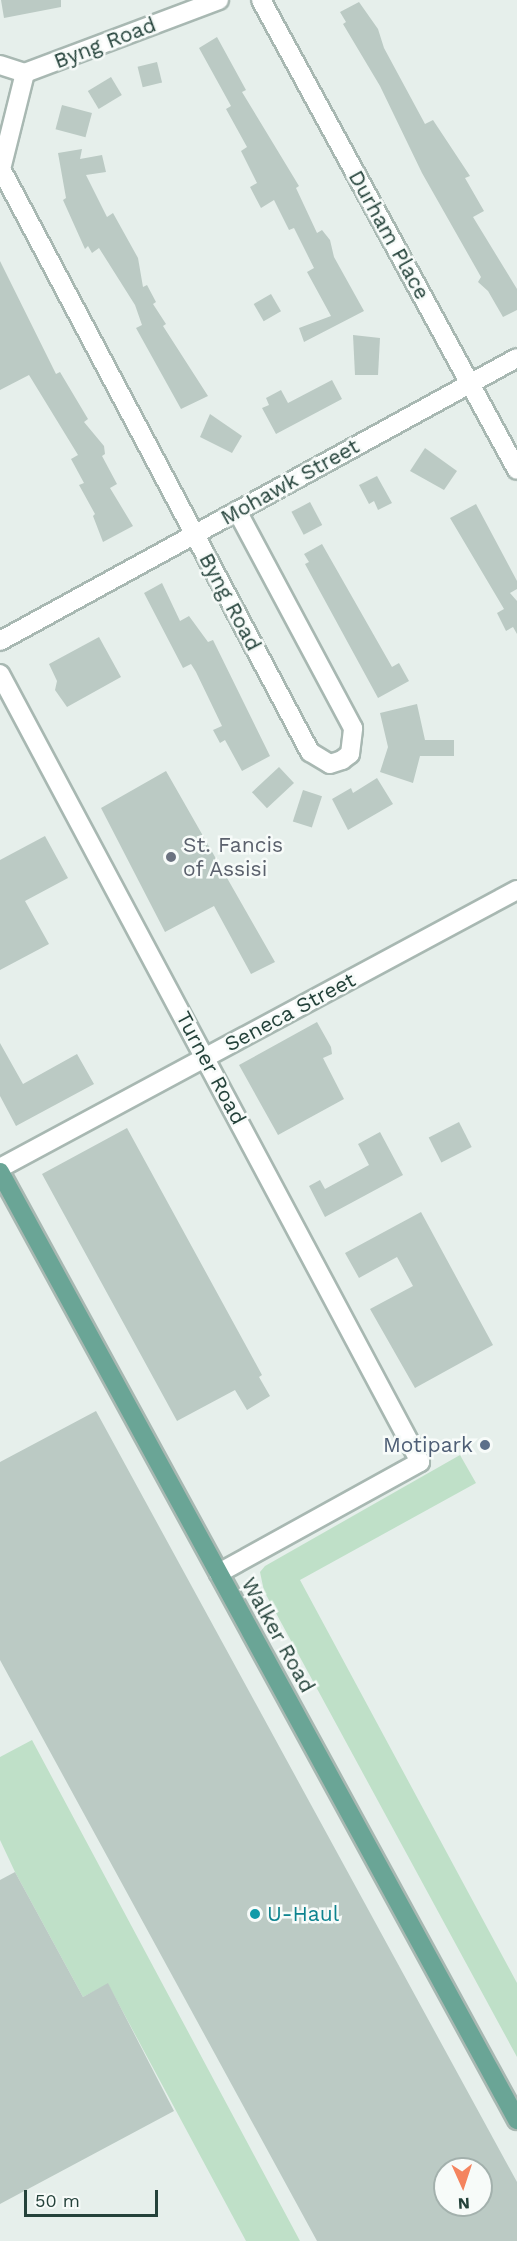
<!DOCTYPE html>
<style>
body{margin:0}
#map{position:relative;width:517px;height:2241px;overflow:hidden;background:#e6efeb;font-family:"Work Sans",sans-serif}
div>[style]{position:absolute}
.green>*{inset:0;background:#bfe0c8}
.building>*{inset:0;background:#bbcac4;transform-origin:0 0}
.roads{filter:drop-shadow(2px 0 #a8b8b2) drop-shadow(-2px 0 #a8b8b2) drop-shadow(0 2px #a8b8b2) drop-shadow(0 -2px #a8b8b2)}
.minor>*{height:18px;margin:-9px;padding:0 9px;transform-origin:9px;border-radius:9px;background:#fff}
.major>*{height:18px;margin:-9px;padding:0 9px;transform-origin:9px;border-radius:9px;background:#6aa596}
.dots>*{width:16px;height:16px;translate:-50% -50%;box-sizing:border-box;border:3px solid #f7fbf9;border-radius:50%}
span{translate:-50% -50%;white-space:nowrap;text-align:center;line-height:1.15;-webkit-text-stroke:5px #f7fbf9;paint-order:stroke}
.street-label{font-size:21px;color:#24423a}
.worship-label{font-size:21px;color:#5b616d}
.left{translate:0 -50%;text-align:left}
.service-label{font-size:21px;color:#4e5e75}
.right{translate:-100% -50%;text-align:right}
.culture-label{font-size:21px;color:#0d838f}
.north{position:absolute;left:433px;top:2157px;width:60px;height:60px;box-sizing:border-box;background:#f7fbf9;border:2px solid #a3b1ad;border-radius:50%;rotate:177deg;font-size:16px;font-weight:700;line-height:24px;text-align:center;color:#24423a}
.north::after{content:'';display:block;margin:auto;width:21px;height:27px;background:#f4845f;clip-path:polygon(50% 0,100% 100%,50% 72%,0 100%)}
.scale{position:absolute;left:24px;top:2190px;width:134px;height:27px;box-sizing:border-box;border:3px solid #24423a;border-top:0;padding-left:8px;font-size:18px;line-height:21px;white-space:nowrap;color:#24423a;-webkit-text-stroke:4px #f7fbf9;paint-order:stroke}
</style>
<div id="map">
<div class="green">
<div style="clip-path:polygon(460px 1455px,476px 1483px,300px 1580px,517px 1983px,517px 2057px,264px 1591px,260px 1572px,265px 1566px)"></div>
<div style="clip-path:polygon(32px 1740px,300px 2241px,246px 2241px,108px 1984px,83px 1997px,15px 1872px,0 1840px,0 1757px)"></div>
</div>
<div class="building">
<div style="clip-path:polygon(1px 0,61px 0,61px 7px,4px 18px)"></div>
<div style="clip-path:polygon(359px 2px,378px 29px,384px 48px,425px 124px,433px 120px,470px 176px,465px 178px,484px 211px,473px 217px,517px 289px,517px 310px,503px 317px,488px 291px,478px 282px,481px 277px,422px 173px,380px 86px,343px 24px,346px 22px,340px 12px)"></div>
<div style="clip-path:polygon(217px 37px,246px 90px,242px 92px,299px 186px,296px 188px,317px 233px,322px 230px,330px 240px,334px 257px,364px 311px,304px 342px,299px 328px,331px 316px,307px 272px,314px 268px,294px 228px,289px 230px,274px 200px,261px 208px,250px 187px,257px 183px,241px 151px,247px 147px,226px 109px,231px 106px,199px 48px)"></div>
<div style="left:157px;top:62px;width:21px;height:20px;rotate:76deg"></div>
<div style="left:111px;top:77px;width:21px;height:27px;rotate:59deg"></div>
<div style="left:62px;top:105px;width:31px;height:25px;rotate:15deg"></div>
<div style="clip-path:polygon(82px 149px,80px 159px,102px 155px,106px 172px,86px 175px,107px 217px,113px 213px,138px 258px,143px 287px,147px 285px,156px 302px,153px 304px,166px 324px,163px 326px,208px 396px,181px 409px,136px 328px,142px 325px,135px 305px,99px 248px,92px 253px,88px 246px,85px 249px,63px 200px,66px 198px,58px 153px)"></div>
<div style="clip-path:polygon(0 261px,56px 374px,60px 372px,88px 419px,84px 422px,104px 446px,105px 454px,102px 456px,117px 484px,110px 488px,133px 526px,103px 542px,93px 516px,95px 514px,79px 485px,84px 483px,71px 459px,78px 455px,29px 375px,0 390px)"></div>
<div style="left:271px;top:294px;width:20px;height:20px;rotate:60deg"></div>
<div style="clip-path:polygon(353px 335px,380px 338px,378px 375px,355px 375px)"></div>
<div style="clip-path:polygon(332px 380px,342px 399px,276px 434px,262px 408px,269px 405px,266px 398px,281px 390px,288px 403px)"></div>
<div style="clip-path:polygon(210px 414px,242px 436px,232px 453px,200px 437px)"></div>
<div style="clip-path:polygon(425px 448px,457px 471px,444px 490px,410px 471px)"></div>
<div style="clip-path:polygon(377px 476px,392px 503px,378px 510px,374px 501px,369px 504px,359px 485px)"></div>
<div style="left:310px;top:502px;width:26px;height:21px;rotate:62deg"></div>
<div style="clip-path:polygon(476px 504px,517px 581px,517px 589px,510px 593px,517px 601px,517px 634px,513px 627px,506px 631px,497px 613px,504px 609px,450px 518px)"></div>
<div style="clip-path:polygon(322px 544px,392px 667px,399px 663px,409px 681px,378px 698px,305px 564px,309px 562px,304px 554px)"></div>
<div style="clip-path:polygon(162px 583px,180px 621px,189px 616px,208px 642px,213px 640px,270px 756px,242px 771px,225px 740px,220px 743px,213px 730px,222px 726px,196px 672px,191px 664px,183px 668px,144px 593px)"></div>
<div style="clip-path:polygon(99px 637px,121px 677px,67px 707px,55px 690px,57px 681px,49px 664px)"></div>
<div style="clip-path:polygon(417px 704px,425px 740px,454px 740px,454px 756px,420px 756px,413px 783px,380px 772px,388px 747px,380px 713px)"></div>
<div style="left:279px;top:767px;width:22px;height:37px;rotate:47deg"></div>
<div style="clip-path:polygon(166px 771px,275px 962px,251px 974px,214px 906px,165px 932px,101px 808px)"></div>
<div style="clip-path:polygon(377px 778px,393px 804px,348px 830px,332px 799px,351px 788px,353px 793px)"></div>
<div style="left:303px;top:790px;width:20px;height:33px;rotate:18deg"></div>
<div style="clip-path:polygon(45px 836px,68px 878px,25px 901px,49px 944px,0 970px,0 860px)"></div>
<div style="clip-path:polygon(317px 1022px,331px 1047px,332px 1054px,323px 1058px,344px 1099px,278px 1135px,239px 1065px)"></div>
<div style="clip-path:polygon(0 1043px,23px 1084px,77px 1054px,94px 1084px,16px 1126px,0 1096px)"></div>
<div style="left:459px;top:1122px;width:28px;height:34px;rotate:63deg"></div>
<div style="clip-path:polygon(127px 1128px,262px 1375px,259px 1377px,270px 1396px,247px 1410px,235px 1390px,177px 1421px,42px 1174px)"></div>
<div style="clip-path:polygon(380px 1132px,403px 1175px,325px 1217px,309px 1186px,320px 1180px,325px 1189px,369px 1165px,358px 1144px)"></div>
<div style="clip-path:polygon(421px 1212px,493px 1345px,415px 1388px,370px 1309px,413px 1286px,397px 1257px,359px 1278px,345px 1253px)"></div>
<div style="clip-path:polygon(evenodd,96px 1411px,517px 2182px,517px 2241px,317px 2241px,0 1660px,0 1462px,96px 1411px,445px 2169px,481px 2169px,481px 2205px,445px 2205px,445px 2169px)"></div>
<div style="clip-path:polygon(15px 1872px,83px 1997px,108px 1983px,174px 2111px,0 2204px,0 1880px)"></div>
</div>
<div class="roads">
<div class="minor">
<div style="left:219px;top:0;width:207px;rotate:159.4deg"></div>
<div style="left:25px;top:73px;width:99px;rotate:104deg"></div>
<div style="left:1px;top:169px;width:660px;rotate:62.08deg"></div>
<div style="left:310px;top:752px;width:23px;rotate:31deg"></div>
<div style="left:330px;top:764px;width:13px;rotate:-18deg"></div>
<div style="left:342px;top:760px;width:10px;rotate:-37deg"></div>
<div style="left:350px;top:754px;width:26px;rotate:-83deg"></div>
<div style="left:353px;top:728px;width:246px;rotate:-118.1deg"></div>
<div style="left:261px;top:0;width:535px;rotate:61.42deg"></div>
<div style="left:0;top:65px;width:26px;rotate:18deg"></div>
<div style="left:0;top:641px;width:589px;rotate:-28.7deg"></div>
<div style="left:0;top:674px;width:893px;rotate:61.94deg"></div>
<div style="left:420px;top:1462px;width:230px;rotate:151.1deg"></div>
<div style="left:0;top:1168px;width:587px;rotate:-28.27deg"></div>
</div>
<div class="major">
<div style="left:0;top:1172px;width:1080px;rotate:61.39deg"></div>
</div>
</div>
<div class="dots">
<div style="left:171px;top:857px;background:#6b7280"></div>
<div style="left:485px;top:1445px;background:#5c6f8a"></div>
<div style="left:255px;top:1914px;background:#0f9aa8"></div>
</div>
<div class="street-label">
<span style="left:105px;top:43px;rotate:-21deg">Byng Road</span>
<span style="left:389px;top:235px;rotate:61deg">Durham Place</span>
<span style="left:290px;top:482px;rotate:-29deg">Mohawk Street</span>
<span style="left:230px;top:602px;rotate:62deg">Byng Road</span>
<span style="left:290px;top:1012px;rotate:-28deg">Seneca Street</span>
<span style="left:211px;top:1068px;rotate:62deg">Turner Road</span>
<span style="left:278px;top:1635px;rotate:61deg">Walker Road</span>
</div>
<div class="worship-label">
<span class="left" style="left:183px;top:857px">St. Fancis<br>of Assisi</span>
</div>
<div class="service-label">
<span class="right" style="left:473px;top:1445px">Motipark</span>
</div>
<div class="culture-label">
<span class="left" style="left:267px;top:1914px">U-Haul</span>
</div>
<div class="north">N</div>
<div class="scale">50 m</div>
</div>
